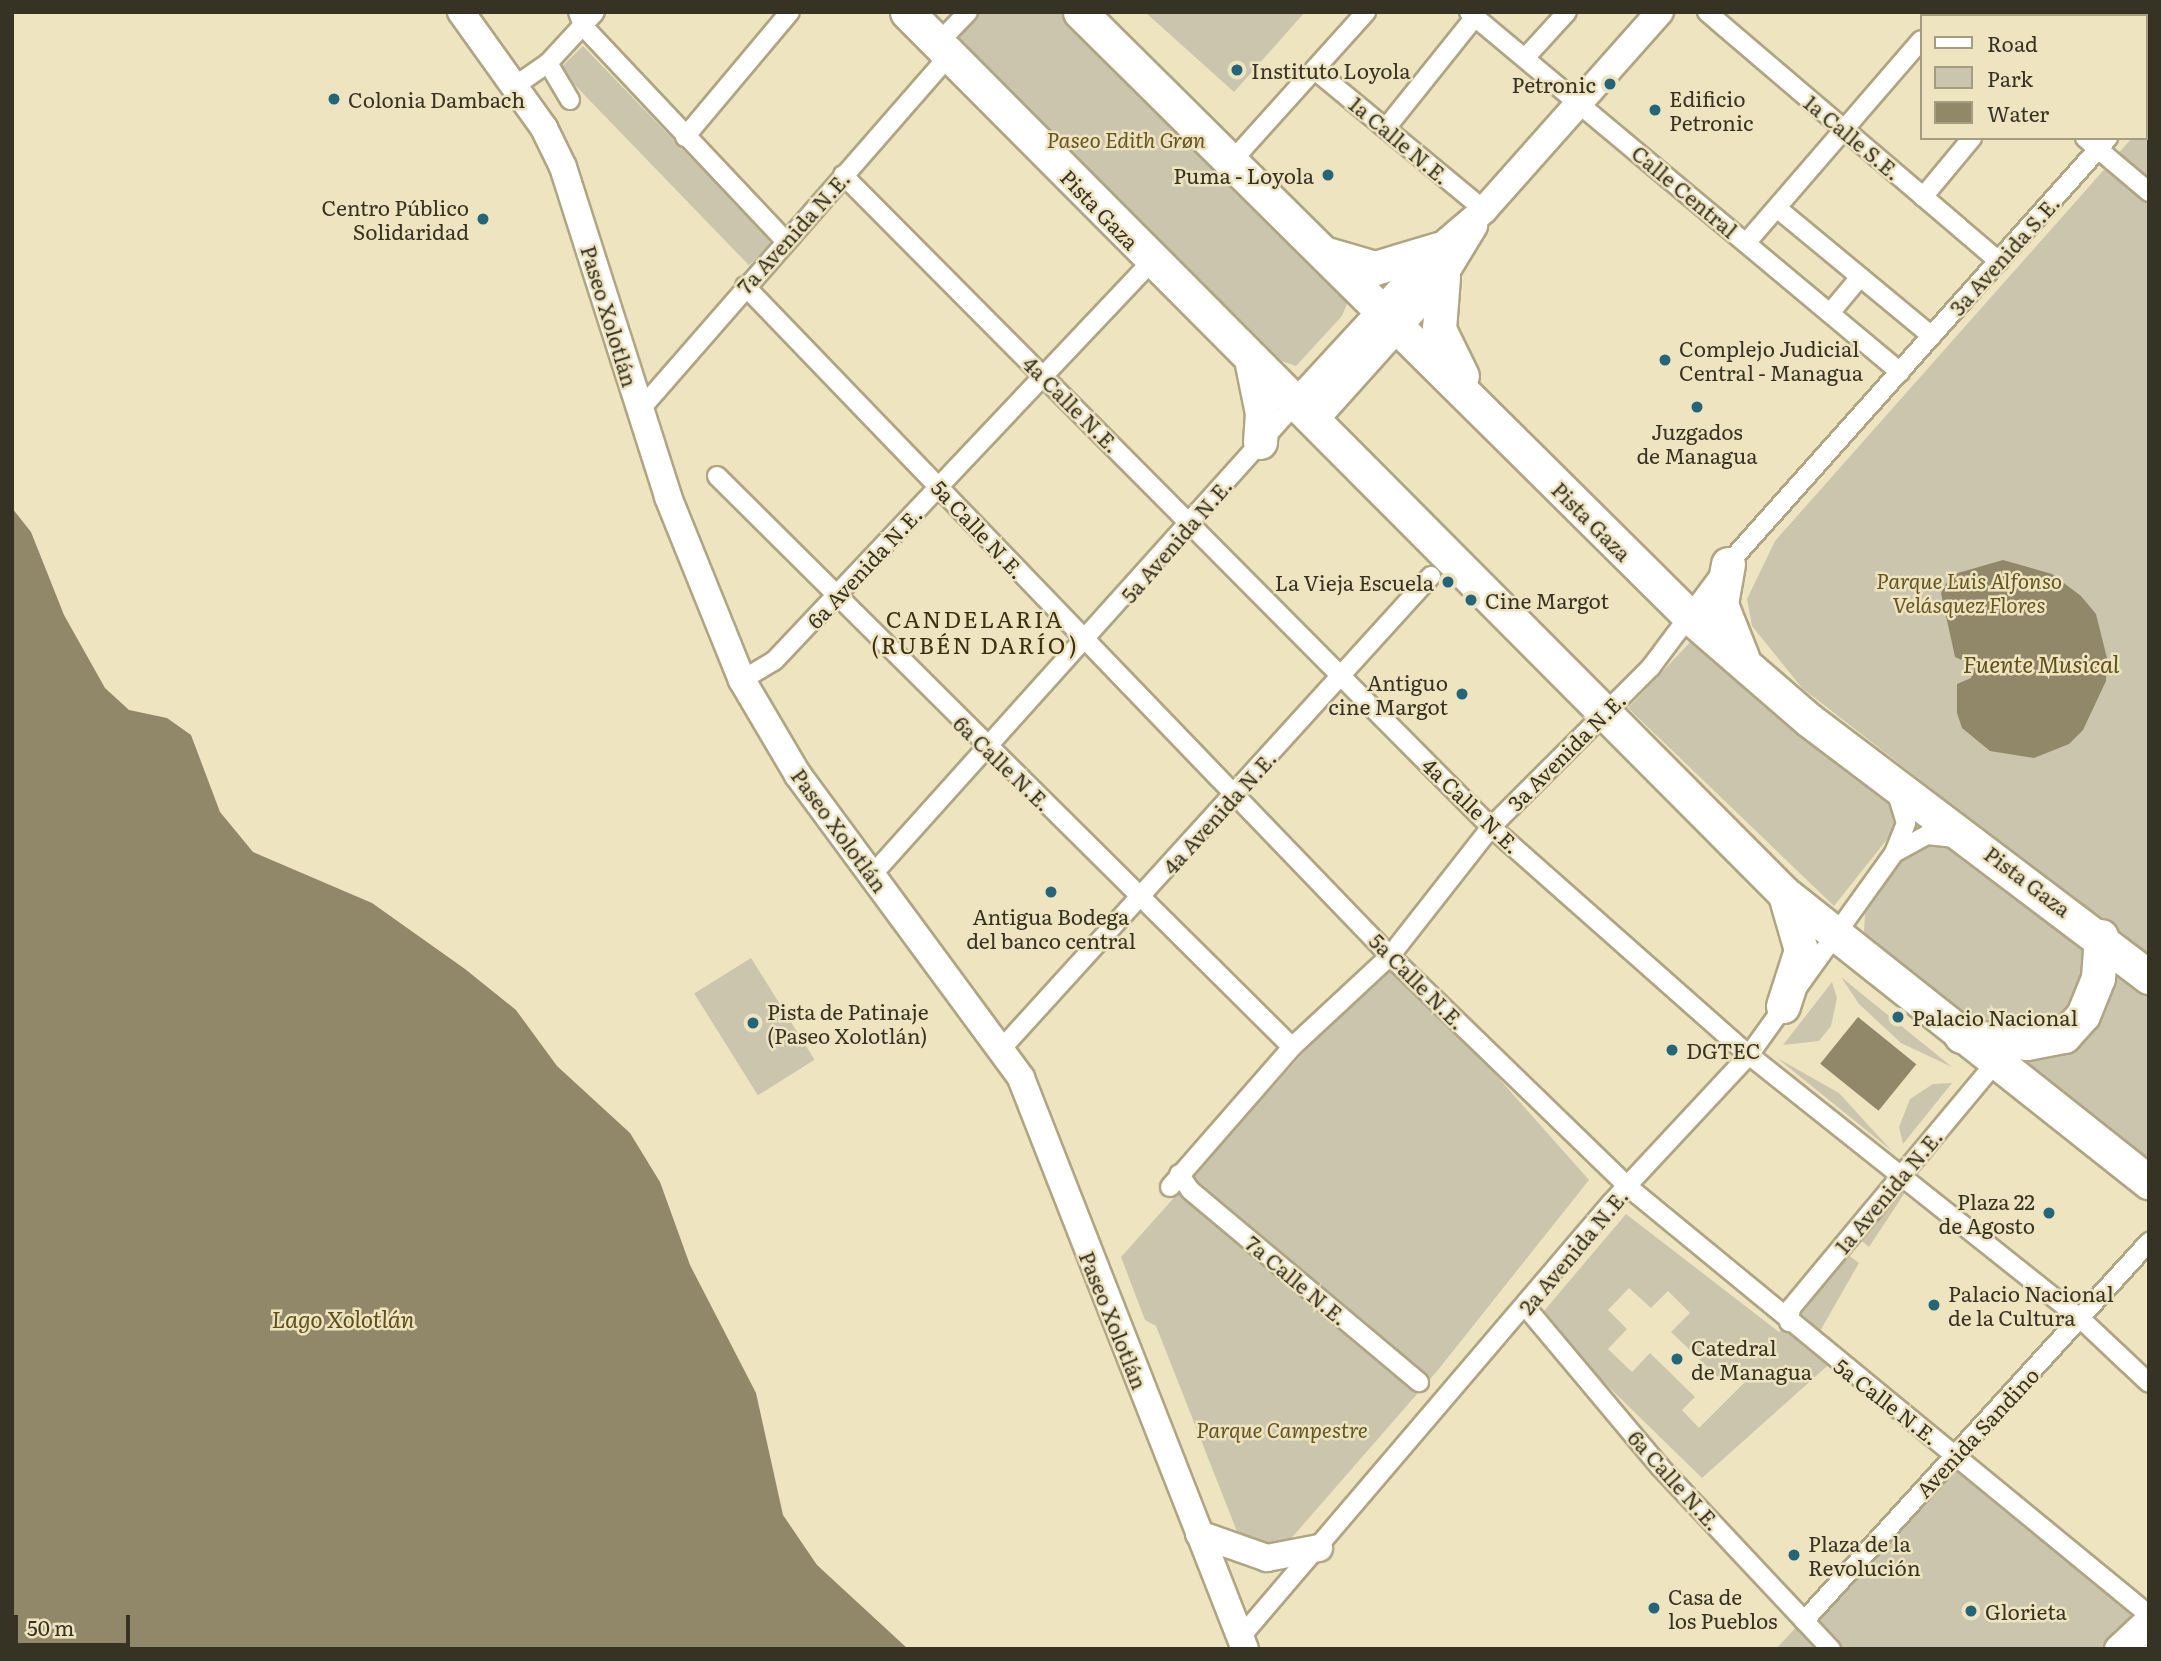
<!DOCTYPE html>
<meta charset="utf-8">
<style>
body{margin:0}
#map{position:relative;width:2161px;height:1661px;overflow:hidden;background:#efe4c0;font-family:Literata,serif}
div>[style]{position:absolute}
.green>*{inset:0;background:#ccc5ae;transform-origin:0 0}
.water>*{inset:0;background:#91886a;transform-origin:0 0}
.roads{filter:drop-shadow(2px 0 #b0a583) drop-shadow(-2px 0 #b0a583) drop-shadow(0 2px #b0a583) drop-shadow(0 -2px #b0a583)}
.street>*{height:18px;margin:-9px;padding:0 9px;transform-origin:9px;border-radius:9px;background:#fff}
.secondary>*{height:26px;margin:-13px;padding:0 13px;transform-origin:13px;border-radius:13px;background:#fff}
.highway>*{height:33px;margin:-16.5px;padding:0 16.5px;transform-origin:16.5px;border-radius:16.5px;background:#fff}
.dots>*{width:19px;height:19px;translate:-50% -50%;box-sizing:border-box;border:4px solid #efe4c0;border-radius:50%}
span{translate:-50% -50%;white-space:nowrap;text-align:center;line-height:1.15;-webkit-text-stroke:5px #efe4c0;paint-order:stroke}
.poi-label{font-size:21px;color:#363224}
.left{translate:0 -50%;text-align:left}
.right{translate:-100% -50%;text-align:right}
.street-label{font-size:21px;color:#363224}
.park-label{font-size:21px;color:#655521;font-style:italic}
.neighbourhood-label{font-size:23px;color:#3a3112;letter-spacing:2px}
.water-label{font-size:23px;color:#5f4f1a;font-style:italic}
.frame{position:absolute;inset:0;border:14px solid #363224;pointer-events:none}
.legend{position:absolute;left:1920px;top:14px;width:228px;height:126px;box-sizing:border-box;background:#efe4c0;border:2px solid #a59d82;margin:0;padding:9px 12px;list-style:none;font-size:21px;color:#363224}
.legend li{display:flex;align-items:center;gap:14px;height:35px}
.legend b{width:35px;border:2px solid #a59d82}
.scale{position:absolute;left:14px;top:1615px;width:116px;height:32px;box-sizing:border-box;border:4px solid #363224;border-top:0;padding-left:9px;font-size:21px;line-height:24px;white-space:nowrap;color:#363224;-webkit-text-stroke:5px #efe4c0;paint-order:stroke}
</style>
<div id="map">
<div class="green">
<div style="clip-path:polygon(981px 12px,1062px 12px,1349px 299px,1342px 316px,1296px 366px,1276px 359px,960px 44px,959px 35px)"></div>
<div style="clip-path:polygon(1145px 12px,1305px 12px,1234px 92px)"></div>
<div style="left:583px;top:46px;width:273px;height:33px;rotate:46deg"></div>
<div style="clip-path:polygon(2149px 120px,2149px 958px,1802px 688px,1752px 626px,1747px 599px,1775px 541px,2132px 138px,2145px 138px)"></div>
<div style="clip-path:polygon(1694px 638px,1890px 797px,1898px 816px,1896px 828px,1834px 906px,1628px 708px)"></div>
<div style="clip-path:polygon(1941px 842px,1959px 848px,2149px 996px,2149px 1163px,1872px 949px,1864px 931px,1866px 899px,1891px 863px)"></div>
<div style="clip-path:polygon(1390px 956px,1589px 1180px,1438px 1370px,1281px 1550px,1238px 1534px,1156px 1326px,1145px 1320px,1121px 1257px)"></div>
<div style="left:751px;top:958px;width:120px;height:67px;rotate:58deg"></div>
<div style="clip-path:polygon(1841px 977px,1952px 1067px,1901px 1043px,1859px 1004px)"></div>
<div style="clip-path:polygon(1832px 982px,1837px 998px,1831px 1026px,1819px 1041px,1783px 1045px)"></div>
<div style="clip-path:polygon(1777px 1058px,1839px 1093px,1892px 1151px)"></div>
<div style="clip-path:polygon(1952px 1083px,1903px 1144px,1899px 1127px,1910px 1099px,1933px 1084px)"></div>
<div style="clip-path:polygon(1901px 1174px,1973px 1232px,1968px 1240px,1906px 1191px,1869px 1247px,1852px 1233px)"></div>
<div style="clip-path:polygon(evenodd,1626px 1214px,1779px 1332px,1789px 1322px,1834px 1360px,1702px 1478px,1538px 1318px,1626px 1214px,1629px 1288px,1651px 1308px,1668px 1291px,1690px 1313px,1671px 1332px,1718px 1377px,1730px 1365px,1746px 1381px,1699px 1428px,1682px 1410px,1695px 1397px,1650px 1353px,1632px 1372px,1608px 1349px,1627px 1329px,1608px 1310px,1629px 1288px)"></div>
<div style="clip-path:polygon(1840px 1249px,1859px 1263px,1820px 1331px,1791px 1308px)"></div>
<div style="clip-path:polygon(1956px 1455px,2149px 1615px,2118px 1649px,1776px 1649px)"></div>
</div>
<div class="water">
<div style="clip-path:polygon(12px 508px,31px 532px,64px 615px,105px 688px,129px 710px,167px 718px,191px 735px,220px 812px,253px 852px,372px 903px,465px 969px,516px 1010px,557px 1066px,630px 1133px,660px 1182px,690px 1265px,756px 1393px,783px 1515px,817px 1565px,908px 1649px,12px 1649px)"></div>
<div style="clip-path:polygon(2003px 560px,2052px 574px,2081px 596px,2096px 614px,2107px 658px,2106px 681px,2083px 730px,2069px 744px,2034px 758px,1990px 751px,1962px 728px,1957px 713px,1957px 684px,1971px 678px,1975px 666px,1955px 657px,1941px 593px,1951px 575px)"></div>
<div style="left:1858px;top:1017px;width:75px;height:60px;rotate:39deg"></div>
</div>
<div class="roads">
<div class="street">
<div style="left:578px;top:12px;width:15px;rotate:70deg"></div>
<div style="left:583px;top:26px;width:294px;rotate:46.7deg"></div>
<div style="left:1469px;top:12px;width:562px;rotate:39.87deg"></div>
<div style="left:1707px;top:12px;width:384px;rotate:40.5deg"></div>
<div style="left:1931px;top:12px;width:6px;rotate:39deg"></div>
<div style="left:938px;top:43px;width:43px;rotate:-45.9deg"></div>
<div style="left:1525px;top:58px;width:62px;rotate:-47.6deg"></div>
<div style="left:548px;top:63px;width:43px;rotate:59.3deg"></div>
<div style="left:1315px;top:70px;width:219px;rotate:39.6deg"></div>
<div style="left:512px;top:88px;width:44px;rotate:-34.8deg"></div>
<div style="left:548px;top:63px;width:69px;rotate:-47.3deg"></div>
<div style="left:2145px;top:97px;width:6px;rotate:-45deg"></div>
<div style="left:1386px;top:128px;width:142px;rotate:-51.3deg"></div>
<div style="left:685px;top:137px;width:163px;rotate:-50deg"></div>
<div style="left:2085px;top:138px;width:84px;rotate:40.2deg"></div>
<div style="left:1231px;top:162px;width:202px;rotate:-48deg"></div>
<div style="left:843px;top:175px;width:919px;rotate:45.18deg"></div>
<div style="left:1491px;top:827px;width:344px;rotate:41.5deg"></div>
<div style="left:1749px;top:1055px;width:424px;rotate:38.5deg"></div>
<div style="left:2081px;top:1319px;width:93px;rotate:43.3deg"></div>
<div style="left:1923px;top:197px;width:77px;rotate:-50.3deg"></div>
<div style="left:1777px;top:208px;width:201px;rotate:39.6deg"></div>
<div style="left:1746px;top:243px;width:268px;rotate:-49.2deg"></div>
<div style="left:745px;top:286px;width:930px;rotate:46.09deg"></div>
<div style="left:1390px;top:956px;width:330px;rotate:44.1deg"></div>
<div style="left:1627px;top:1186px;width:676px;rotate:39.41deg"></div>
<div style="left:1830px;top:313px;width:47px;rotate:-50.2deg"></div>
<div style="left:639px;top:411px;width:473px;rotate:-48.9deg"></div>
<div style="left:717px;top:476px;width:810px;rotate:44.8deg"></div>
<div style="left:742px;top:680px;width:37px;rotate:-31deg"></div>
<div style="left:774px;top:661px;width:550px;rotate:-46.62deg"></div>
<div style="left:1896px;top:852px;width:35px;rotate:-29deg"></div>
<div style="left:1927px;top:835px;width:31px;rotate:6deg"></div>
<div style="left:872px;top:875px;width:633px;rotate:-48.07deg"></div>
<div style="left:1004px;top:1046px;width:635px;rotate:-47.74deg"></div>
<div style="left:1179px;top:1174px;width:19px;rotate:55deg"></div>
<div style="left:1190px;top:1190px;width:299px;rotate:40deg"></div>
<div style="left:1170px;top:1187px;width:186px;rotate:-48.9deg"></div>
<div style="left:1292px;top:1047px;width:134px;rotate:-42.9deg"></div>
<div style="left:1390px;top:956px;width:164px;rotate:-51.9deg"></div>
<div style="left:1491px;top:827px;width:226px;rotate:-45deg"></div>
<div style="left:1651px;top:667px;width:129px;rotate:-53.2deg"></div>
<div style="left:1728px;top:564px;width:571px;rotate:-48.27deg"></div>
<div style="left:1525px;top:1306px;width:210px;rotate:50deg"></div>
<div style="left:1660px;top:1467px;width:250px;rotate:46.8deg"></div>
<div style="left:1789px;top:1322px;width:14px;rotate:-82deg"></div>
<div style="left:1791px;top:1308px;width:319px;rotate:-50.2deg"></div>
<div style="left:1804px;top:1621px;width:513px;rotate:-47.69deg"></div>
<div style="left:1239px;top:1639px;width:573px;rotate:-49.53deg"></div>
<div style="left:1611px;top:1203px;width:202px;rotate:-47deg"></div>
<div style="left:1749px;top:1055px;width:249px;rotate:-54.3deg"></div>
<div style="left:1894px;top:853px;width:32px;rotate:-68deg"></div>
<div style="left:1906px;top:823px;width:30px;rotate:-107deg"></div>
</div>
<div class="secondary">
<div style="left:461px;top:12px;width:143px;rotate:54.4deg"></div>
<div style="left:544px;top:128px;width:43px;rotate:64deg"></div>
<div style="left:563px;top:167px;width:346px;rotate:72.3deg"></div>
<div style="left:668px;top:497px;width:197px;rotate:68deg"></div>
<div style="left:742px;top:680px;width:110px;rotate:59.5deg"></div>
<div style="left:798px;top:775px;width:376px;rotate:53.6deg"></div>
<div style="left:1021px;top:1078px;width:613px;rotate:68.58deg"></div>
<div style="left:1295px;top:404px;width:211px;rotate:-47.3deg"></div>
<div style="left:1438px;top:249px;width:60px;rotate:-40.3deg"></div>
<div style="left:1484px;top:210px;width:265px;rotate:-48.4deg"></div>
<div style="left:1313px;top:422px;width:195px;rotate:-48.1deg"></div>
<div style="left:1443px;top:277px;width:60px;rotate:-58.7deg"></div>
<div style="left:1199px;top:1534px;width:72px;rotate:19.4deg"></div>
<div style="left:1267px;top:1558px;width:53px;rotate:-10.9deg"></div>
<div style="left:2118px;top:1649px;width:42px;rotate:-43.1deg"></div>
<div style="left:2148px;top:1649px;width:1px;rotate:-45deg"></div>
</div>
<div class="highway">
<div style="left:907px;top:12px;width:1243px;rotate:45.13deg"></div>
<div style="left:1784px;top:893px;width:466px;rotate:38.4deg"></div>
<div style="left:1080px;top:12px;width:859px;rotate:44.76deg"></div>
<div style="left:1690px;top:617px;width:157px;rotate:40.9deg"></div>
<div style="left:1809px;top:720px;width:426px;rotate:37.1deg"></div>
<div style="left:1327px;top:254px;width:50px;rotate:16.3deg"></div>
<div style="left:1375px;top:268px;width:66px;rotate:-16.8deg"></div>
<div style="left:1443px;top:277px;width:52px;rotate:94.4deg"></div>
<div style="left:1439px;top:329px;width:52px;rotate:63.9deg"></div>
<div style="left:1252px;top:364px;width:50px;rotate:78.5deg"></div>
<div style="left:1262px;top:413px;width:29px;rotate:94deg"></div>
<div style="left:1728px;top:564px;width:41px;rotate:99.9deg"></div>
<div style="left:1721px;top:604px;width:57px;rotate:68.4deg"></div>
<div style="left:1783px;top:1006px;width:59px;rotate:-72.2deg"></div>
<div style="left:1801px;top:950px;width:57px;rotate:-106.2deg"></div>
<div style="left:1961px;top:1036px;width:66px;rotate:6.1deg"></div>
<div style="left:2027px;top:1043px;width:38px;rotate:-11deg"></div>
<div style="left:2064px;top:1036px;width:28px;rotate:-48deg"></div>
<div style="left:2083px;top:1015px;width:40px;rotate:-68deg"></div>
<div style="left:2098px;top:978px;width:42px;rotate:-85.9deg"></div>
</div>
</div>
<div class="dots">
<div style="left:1237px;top:70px;background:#246579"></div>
<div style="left:1610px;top:84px;background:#246579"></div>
<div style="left:334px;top:99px;background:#246579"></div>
<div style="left:1655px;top:110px;background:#246579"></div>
<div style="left:1328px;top:175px;background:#246579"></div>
<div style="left:483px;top:219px;background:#246579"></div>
<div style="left:1665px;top:360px;background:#246579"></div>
<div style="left:1697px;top:407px;background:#246579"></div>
<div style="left:1448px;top:582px;background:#246579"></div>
<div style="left:1471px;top:600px;background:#246579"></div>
<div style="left:1462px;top:694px;background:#246579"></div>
<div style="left:1051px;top:892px;background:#246579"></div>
<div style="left:1898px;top:1017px;background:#246579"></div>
<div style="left:753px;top:1023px;background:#246579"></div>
<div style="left:1672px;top:1050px;background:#246579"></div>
<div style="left:2049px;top:1213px;background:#246579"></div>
<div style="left:1934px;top:1305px;background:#246579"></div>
<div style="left:1677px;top:1359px;background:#246579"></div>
<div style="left:1794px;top:1555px;background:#246579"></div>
<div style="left:1654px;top:1608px;background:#246579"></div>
<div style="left:1971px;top:1611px;background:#246579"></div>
</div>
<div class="poi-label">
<span class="left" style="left:1251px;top:70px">Instituto Loyola</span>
<span class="right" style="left:1596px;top:84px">Petronic</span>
<span class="left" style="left:1669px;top:110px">Edificio<br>Petronic</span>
<span class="left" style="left:348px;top:99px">Colonia Dambach</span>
<span class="right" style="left:1314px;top:175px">Puma - Loyola</span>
<span class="right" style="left:469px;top:219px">Centro Público<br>Solidaridad</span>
<span class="left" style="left:1679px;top:360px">Complejo Judicial<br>Central - Managua</span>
<span style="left:1697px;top:443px">Juzgados<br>de Managua</span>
<span class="right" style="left:1434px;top:582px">La Vieja Escuela</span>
<span class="left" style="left:1485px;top:600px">Cine Margot</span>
<span class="right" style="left:1448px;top:694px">Antiguo<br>cine Margot</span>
<span style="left:1051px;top:928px">Antigua Bodega<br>del banco central</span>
<span class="left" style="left:767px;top:1023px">Pista de Patinaje<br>(Paseo Xolotlán)</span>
<span class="left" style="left:1912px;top:1017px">Palacio Nacional</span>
<span class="left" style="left:1686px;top:1050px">DGTEC</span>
<span class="right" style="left:2035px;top:1213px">Plaza 22<br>de Agosto</span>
<span class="left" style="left:1948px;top:1305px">Palacio Nacional<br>de la Cultura</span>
<span class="left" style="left:1691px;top:1359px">Catedral<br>de Managua</span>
<span class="left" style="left:1808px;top:1555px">Plaza de la<br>Revolución</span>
<span class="left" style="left:1668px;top:1608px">Casa de<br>los Pueblos</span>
<span class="left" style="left:1985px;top:1611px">Glorieta</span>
</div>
<div class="street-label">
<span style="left:1853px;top:137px;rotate:40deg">1a Calle S.E.</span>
<span style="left:1400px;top:140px;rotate:40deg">1a Calle N.E.</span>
<span style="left:1685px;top:191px;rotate:40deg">Calle Central</span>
<span style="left:1100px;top:209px;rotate:46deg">Pista Gaza</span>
<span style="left:793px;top:232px;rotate:-48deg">7a Avenida N.E.</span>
<span style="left:2004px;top:255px;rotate:-48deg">3a Avenida S.E.</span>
<span style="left:610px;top:316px;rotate:73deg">Paseo Xolotlán</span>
<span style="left:1072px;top:404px;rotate:45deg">4a Calle N.E.</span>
<span style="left:1592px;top:521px;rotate:45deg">Pista Gaza</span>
<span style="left:979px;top:529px;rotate:47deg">5a Calle N.E.</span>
<span style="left:1176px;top:540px;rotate:-49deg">5a Avenida N.E.</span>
<span style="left:864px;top:567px;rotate:-47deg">6a Avenida N.E.</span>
<span style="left:1566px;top:751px;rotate:-45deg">3a Avenida N.E.</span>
<span style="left:1003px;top:763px;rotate:44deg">6a Calle N.E.</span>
<span style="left:1472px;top:805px;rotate:44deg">4a Calle N.E.</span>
<span style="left:1219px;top:812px;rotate:-48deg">4a Avenida N.E.</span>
<span style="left:840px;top:830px;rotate:54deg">Paseo Xolotlán</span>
<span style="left:2028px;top:881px;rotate:37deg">Pista Gaza</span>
<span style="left:1418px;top:981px;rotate:45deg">5a Calle N.E.</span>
<span style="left:1888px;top:1191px;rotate:-50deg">1a Avenida N.E.</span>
<span style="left:1573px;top:1251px;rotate:-50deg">2a Avenida N.E.</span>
<span style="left:1297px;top:1280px;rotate:40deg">7a Calle N.E.</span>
<span style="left:1114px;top:1320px;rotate:68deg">Paseo Xolotlán</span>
<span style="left:1887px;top:1401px;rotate:38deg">5a Calle N.E.</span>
<span style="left:1977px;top:1432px;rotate:-47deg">Avenida Sandino</span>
<span style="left:1675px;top:1480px;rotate:48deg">6a Calle N.E.</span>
</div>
<div class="park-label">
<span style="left:1126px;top:139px">Paseo Edith Grøn</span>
<span style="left:1969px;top:592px">Parque Luis Alfonso<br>Velásquez Flores</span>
<span style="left:1282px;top:1429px">Parque Campestre</span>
</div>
<div class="neighbourhood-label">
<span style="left:975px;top:631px">CANDELARIA<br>(RUBÉN DARÍO)</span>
</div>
<div class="water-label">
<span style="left:2041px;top:663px">Fuente Musical</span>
<span style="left:343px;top:1318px">Lago Xolotlán</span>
</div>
<div class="frame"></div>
<ul class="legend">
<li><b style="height:9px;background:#fff"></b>Road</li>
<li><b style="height:19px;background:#ccc5ae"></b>Park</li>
<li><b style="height:19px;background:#91886a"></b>Water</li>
</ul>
<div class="scale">50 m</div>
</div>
